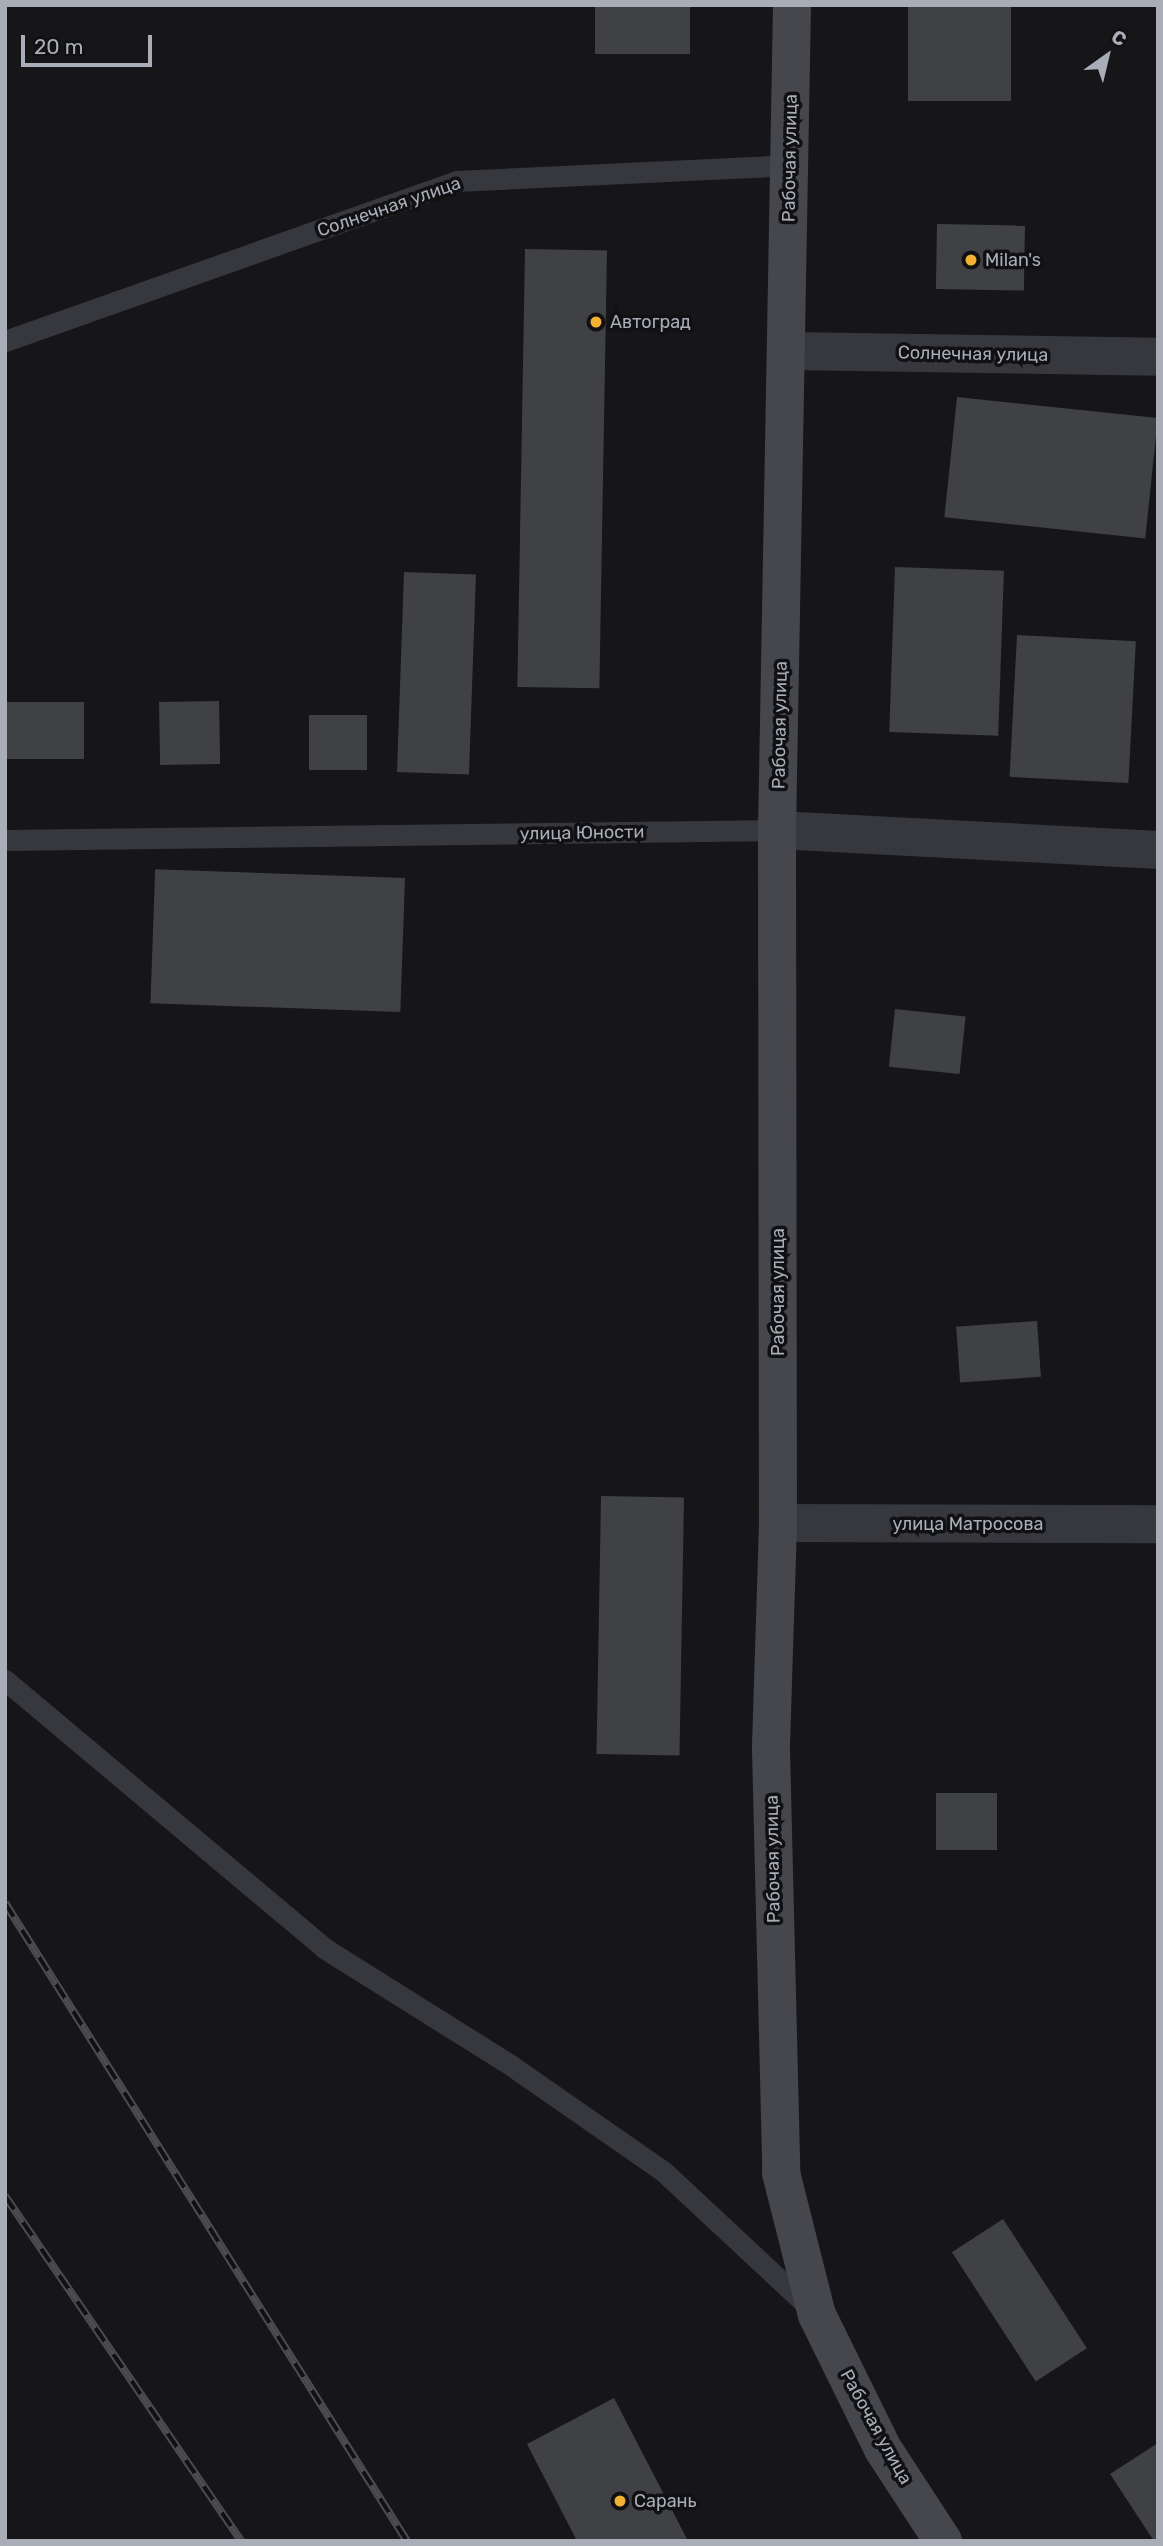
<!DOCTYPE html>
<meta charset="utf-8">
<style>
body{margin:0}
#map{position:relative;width:1163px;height:2546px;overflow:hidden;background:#161618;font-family:Rubik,sans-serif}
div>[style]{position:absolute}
.building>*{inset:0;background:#404145;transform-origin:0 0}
.lane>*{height:21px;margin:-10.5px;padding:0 10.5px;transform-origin:10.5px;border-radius:10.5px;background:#37383d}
.street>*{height:38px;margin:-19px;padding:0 19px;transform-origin:19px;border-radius:19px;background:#37383d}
.secondary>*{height:38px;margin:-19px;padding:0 19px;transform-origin:19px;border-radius:19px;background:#45474d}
.rail>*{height:8px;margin-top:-4px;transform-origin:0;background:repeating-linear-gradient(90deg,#111113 0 16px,#4a4c52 0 32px);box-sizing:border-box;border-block:2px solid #4a4c52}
.dots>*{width:19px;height:19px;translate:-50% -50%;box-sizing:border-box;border:4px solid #111113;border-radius:50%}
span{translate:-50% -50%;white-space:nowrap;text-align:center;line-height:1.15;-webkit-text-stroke:7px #111113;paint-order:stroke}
.street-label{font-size:18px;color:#a8adb8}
.poi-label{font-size:18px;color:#a8adb8}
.left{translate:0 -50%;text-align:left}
.frame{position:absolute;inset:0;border:7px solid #a8adb8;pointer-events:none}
.north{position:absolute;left:1072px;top:21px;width:70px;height:70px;-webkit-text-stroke:5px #111113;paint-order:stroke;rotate:34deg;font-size:19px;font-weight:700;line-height:28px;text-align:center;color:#a8adb8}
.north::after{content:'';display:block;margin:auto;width:24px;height:32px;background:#a8adb8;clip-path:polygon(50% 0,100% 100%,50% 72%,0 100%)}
.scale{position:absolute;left:21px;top:35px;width:131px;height:32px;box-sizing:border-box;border:4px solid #a8adb8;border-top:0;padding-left:9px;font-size:21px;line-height:24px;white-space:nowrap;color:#a8adb8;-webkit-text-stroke:5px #111113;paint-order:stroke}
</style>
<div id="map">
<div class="building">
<div style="left:595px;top:5px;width:95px;height:49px"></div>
<div style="left:908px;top:5px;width:103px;height:96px"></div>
<div style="left:937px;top:224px;width:88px;height:65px;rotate:1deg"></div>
<div style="left:525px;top:249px;width:82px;height:438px;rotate:1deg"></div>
<div style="left:957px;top:397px;width:202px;height:121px;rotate:6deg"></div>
<div style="left:895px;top:567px;width:109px;height:165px;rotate:2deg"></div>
<div style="left:404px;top:572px;width:72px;height:200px;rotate:2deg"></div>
<div style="left:1017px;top:635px;width:119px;height:142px;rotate:3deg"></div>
<div style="left:219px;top:701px;width:63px;height:60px;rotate:89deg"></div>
<div style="left:7px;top:702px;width:77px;height:57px"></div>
<div style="left:309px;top:715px;width:58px;height:55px"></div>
<div style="left:405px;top:878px;width:134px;height:250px;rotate:92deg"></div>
<div style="left:895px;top:1009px;width:71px;height:58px;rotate:6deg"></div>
<div style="left:1037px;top:1321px;width:56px;height:81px;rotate:86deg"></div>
<div style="left:601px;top:1496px;width:83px;height:258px;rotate:1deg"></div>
<div style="left:936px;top:1793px;width:61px;height:57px"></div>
<div style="left:1003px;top:2219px;width:154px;height:61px;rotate:57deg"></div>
<div style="clip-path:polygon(614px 2398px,688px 2541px,577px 2541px,527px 2444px)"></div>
<div style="clip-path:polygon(1158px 2443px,1158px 2541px,1154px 2541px,1110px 2474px)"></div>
</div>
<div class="lane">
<div style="left:5px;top:341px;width:479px;rotate:-19.5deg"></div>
<div style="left:456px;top:181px;width:334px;rotate:-2.7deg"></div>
<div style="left:5px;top:840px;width:772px;rotate:-0.74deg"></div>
<div style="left:5px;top:1680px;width:417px;rotate:40deg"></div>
<div style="left:324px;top:1948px;width:222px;rotate:32.1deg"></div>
<div style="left:512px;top:2066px;width:184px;rotate:34.8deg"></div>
<div style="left:663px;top:2171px;width:201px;rotate:43deg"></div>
</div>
<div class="street">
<div style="left:789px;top:351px;width:369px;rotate:0.9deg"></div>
<div style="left:777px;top:830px;width:382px;rotate:3deg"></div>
<div style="left:778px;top:1523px;width:380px;rotate:0.2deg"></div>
</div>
<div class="secondary">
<div style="left:792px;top:5px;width:825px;rotate:91.04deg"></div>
<div style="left:777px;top:830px;width:693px;rotate:89.92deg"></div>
<div style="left:778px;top:1523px;width:226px;rotate:91.8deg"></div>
<div style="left:771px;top:1749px;width:424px;rotate:88.6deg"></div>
<div style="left:781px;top:2173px;width:146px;rotate:75.8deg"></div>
<div style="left:817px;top:2315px;width:149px;rotate:63.8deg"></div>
<div style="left:883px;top:2449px;width:110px;rotate:56.9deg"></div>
</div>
<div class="rail">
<div style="left:5px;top:1903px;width:754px;rotate:57.79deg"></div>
<div style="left:5px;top:2196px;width:418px;rotate:55.6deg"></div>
</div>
<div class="dots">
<div style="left:971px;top:260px;background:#f2b134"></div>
<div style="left:596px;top:322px;background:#f2b134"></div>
<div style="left:620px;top:2501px;background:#f2b134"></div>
</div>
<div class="street-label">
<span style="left:790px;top:158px;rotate:-89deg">Рабочая улица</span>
<span style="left:389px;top:207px;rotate:-19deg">Солнечная улица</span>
<span style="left:973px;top:354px;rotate:1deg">Солнечная улица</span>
<span style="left:780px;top:725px;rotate:-89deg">Рабочая улица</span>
<span style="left:582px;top:833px;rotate:-1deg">улица Юности</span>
<span style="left:778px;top:1292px;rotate:-90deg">Рабочая улица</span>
<span style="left:968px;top:1524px">улица Матросова</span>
<span style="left:773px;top:1859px;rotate:-91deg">Рабочая улица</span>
<span style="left:876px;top:2427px;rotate:61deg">Рабочая улица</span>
</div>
<div class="poi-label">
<span class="left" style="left:985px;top:260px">Milan's</span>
<span class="left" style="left:610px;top:322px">Автоград</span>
<span class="left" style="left:634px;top:2501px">Сарань</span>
</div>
<div class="frame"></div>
<div class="north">С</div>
<div class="scale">20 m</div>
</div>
